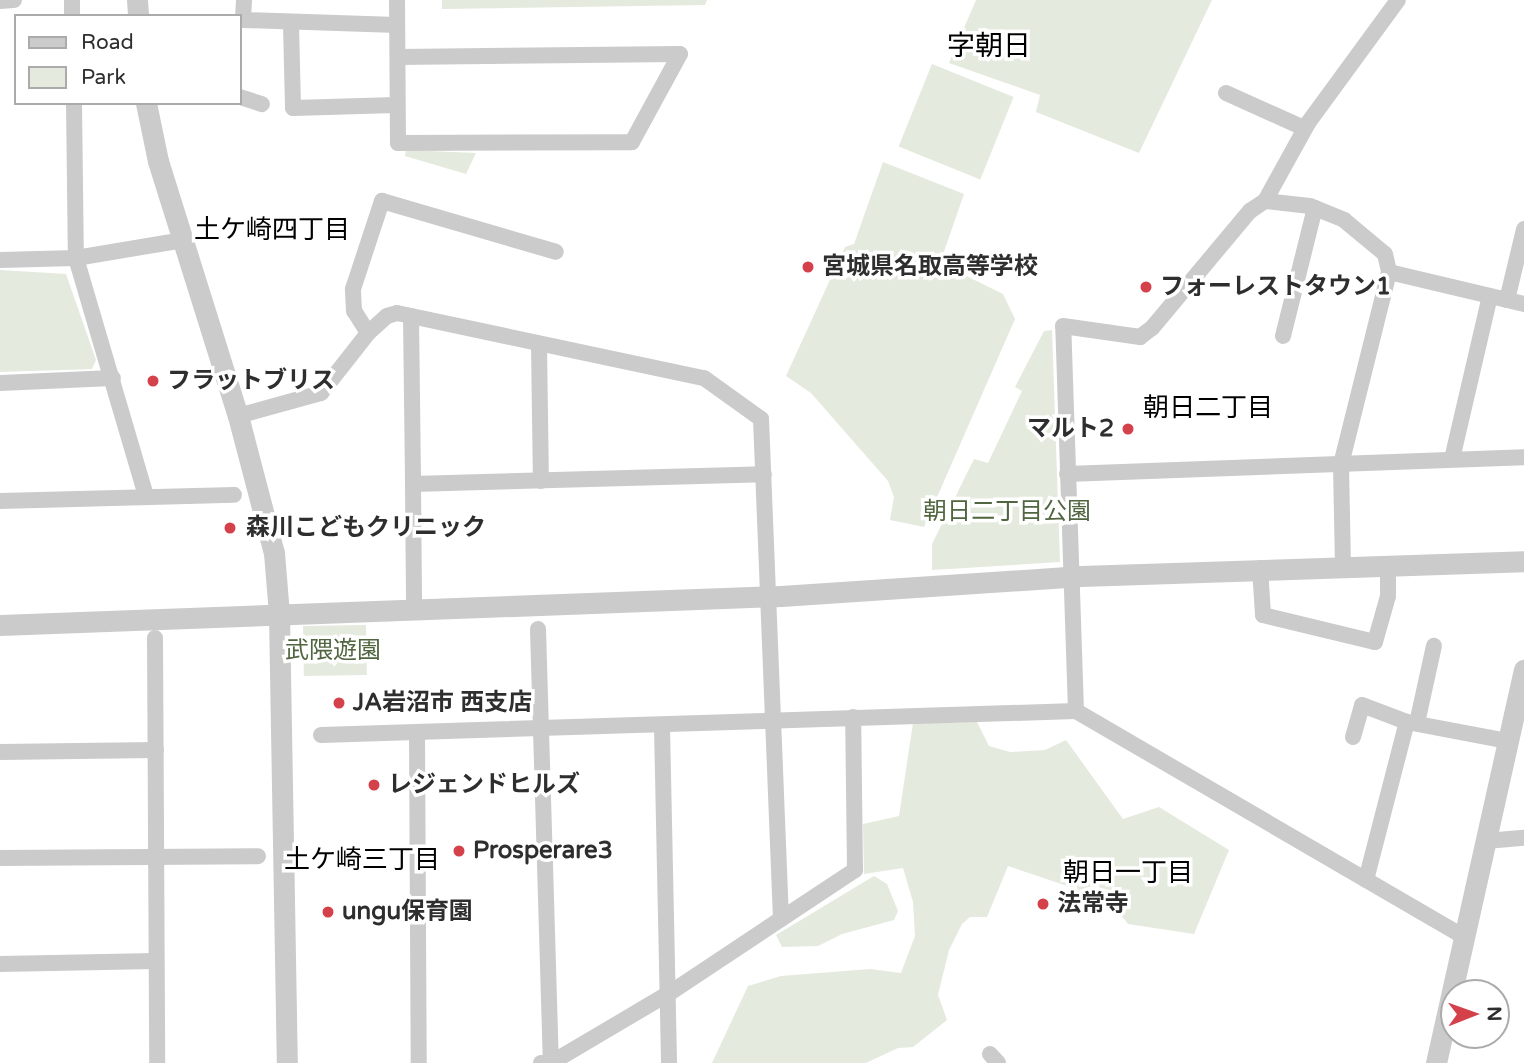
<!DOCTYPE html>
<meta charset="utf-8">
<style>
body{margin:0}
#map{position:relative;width:1524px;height:1063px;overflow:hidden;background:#fff;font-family:"Varela Round","Noto Sans JP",sans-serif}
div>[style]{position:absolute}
.green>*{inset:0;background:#e4eadd;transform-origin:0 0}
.minor>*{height:16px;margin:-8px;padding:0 8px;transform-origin:8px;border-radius:8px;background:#cbcbcb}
.tertiary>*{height:21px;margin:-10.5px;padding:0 10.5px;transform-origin:10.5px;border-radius:10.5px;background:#cbcbcb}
.dots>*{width:19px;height:19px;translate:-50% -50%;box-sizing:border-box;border:4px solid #fff;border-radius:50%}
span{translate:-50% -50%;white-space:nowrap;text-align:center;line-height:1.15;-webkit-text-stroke:7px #fff;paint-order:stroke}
.poi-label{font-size:24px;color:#2e2e2e;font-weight:700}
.left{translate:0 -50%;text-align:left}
.right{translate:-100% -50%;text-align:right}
.park-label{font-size:24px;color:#516640}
.neighbourhood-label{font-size:26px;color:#000}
.quarter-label{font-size:28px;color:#000}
.legend{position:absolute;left:14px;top:14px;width:228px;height:91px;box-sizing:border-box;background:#fff;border:2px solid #ababab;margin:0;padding:9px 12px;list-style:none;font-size:21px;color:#2e2e2e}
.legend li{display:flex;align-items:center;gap:14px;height:35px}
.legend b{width:35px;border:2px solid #ababab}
.north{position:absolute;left:1440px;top:979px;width:70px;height:70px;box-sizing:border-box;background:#fff;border:2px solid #ababab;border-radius:50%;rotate:89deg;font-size:19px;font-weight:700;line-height:28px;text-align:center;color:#2e2e2e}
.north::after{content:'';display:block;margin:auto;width:24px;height:32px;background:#d5414b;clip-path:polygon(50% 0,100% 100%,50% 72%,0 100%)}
</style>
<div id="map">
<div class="green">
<div style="clip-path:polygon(442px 0,707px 0,705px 5px,442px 9px)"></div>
<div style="clip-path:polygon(976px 0,1212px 0,1139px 153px,1036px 112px,1040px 95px,949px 63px)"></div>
<div style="left:932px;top:64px;width:88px;height:89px;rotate:22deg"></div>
<div style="clip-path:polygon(406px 150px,476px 153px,466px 174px,405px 156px)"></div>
<div style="clip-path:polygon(883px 162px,964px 194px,940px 263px,1003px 294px,1015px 319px,924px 527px,890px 520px,894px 497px,888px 481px,811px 393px,786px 376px,845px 247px,854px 244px)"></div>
<div style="clip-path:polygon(0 270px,66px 274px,96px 360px,92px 369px,0 372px)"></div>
<div style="clip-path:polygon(1052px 330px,1060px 562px,932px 570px,932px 544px,974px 459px,988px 463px,1022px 391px,1015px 387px,1044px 331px)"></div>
<div style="left:366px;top:625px;width:50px;height:63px;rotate:89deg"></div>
<div style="clip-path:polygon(977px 722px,989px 746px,1010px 752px,1045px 750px,1066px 740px,1123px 819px,1159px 807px,1229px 850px,1194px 934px,1128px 924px,1109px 900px,1008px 866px,987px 917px,970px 917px,962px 924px,949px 950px,938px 995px,947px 1020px,913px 1047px,898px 1048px,866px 1063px,712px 1063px,748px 986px,781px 976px,870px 969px,901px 973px,915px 936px,913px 902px,903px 868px,864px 874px,863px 824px,899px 816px,913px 723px)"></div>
<div style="clip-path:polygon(874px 876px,887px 884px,898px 911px,894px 920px,842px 934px,818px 946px,782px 947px,776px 935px)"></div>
</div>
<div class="minor">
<div style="left:72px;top:0;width:16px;rotate:90deg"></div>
<div style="left:244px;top:0;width:20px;rotate:93deg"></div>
<div style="left:243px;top:20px;width:154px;rotate:1.9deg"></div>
<div style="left:397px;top:0;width:143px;rotate:89.6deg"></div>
<div style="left:398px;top:143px;width:234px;rotate:-0.2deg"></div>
<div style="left:632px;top:142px;width:100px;rotate:-61.4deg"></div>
<div style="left:680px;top:54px;width:282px;rotate:179.4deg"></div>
<div style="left:0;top:1px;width:14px;rotate:-4deg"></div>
<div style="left:291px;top:25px;width:83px;rotate:88.6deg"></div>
<div style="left:293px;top:108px;width:103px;rotate:-1.7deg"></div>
<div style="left:1226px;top:93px;width:85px;rotate:24.2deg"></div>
<div style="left:240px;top:97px;width:23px;rotate:18deg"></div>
<div style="left:74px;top:103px;width:155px;rotate:89.3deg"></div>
<div style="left:76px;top:258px;width:248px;rotate:73.6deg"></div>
<div style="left:1265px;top:201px;width:45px;rotate:6.3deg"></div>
<div style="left:1310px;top:206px;width:37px;rotate:22deg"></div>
<div style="left:1344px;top:220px;width:53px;rotate:39.7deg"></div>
<div style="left:1385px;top:254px;width:18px;rotate:77deg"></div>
<div style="left:1389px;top:272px;width:198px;rotate:104deg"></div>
<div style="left:1341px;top:464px;width:101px;rotate:88.9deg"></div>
<div style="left:0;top:260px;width:76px;rotate:-1.5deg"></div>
<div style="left:76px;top:258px;width:109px;rotate:-9.5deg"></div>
<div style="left:1389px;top:272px;width:139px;rotate:13.3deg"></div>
<div style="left:1507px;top:300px;width:73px;rotate:-76.5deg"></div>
<div style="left:411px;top:316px;width:168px;rotate:89.3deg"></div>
<div style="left:413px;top:484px;width:351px;rotate:-1.6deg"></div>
<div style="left:368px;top:333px;width:26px;rotate:-122deg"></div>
<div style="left:354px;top:311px;width:22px;rotate:-93deg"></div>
<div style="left:353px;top:289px;width:93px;rotate:-71.8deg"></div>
<div style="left:382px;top:201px;width:181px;rotate:16.3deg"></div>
<div style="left:1283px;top:336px;width:132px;rotate:-76deg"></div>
<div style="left:539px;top:344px;width:137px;rotate:89.2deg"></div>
<div style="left:0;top:383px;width:113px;rotate:-2.5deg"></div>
<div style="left:238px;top:416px;width:86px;rotate:-15.5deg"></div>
<div style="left:321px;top:393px;width:76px;rotate:-51.9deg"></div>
<div style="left:368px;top:333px;width:25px;rotate:-42deg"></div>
<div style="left:387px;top:316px;width:10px;rotate:-17deg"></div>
<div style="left:397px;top:313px;width:314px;rotate:12deg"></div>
<div style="left:704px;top:378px;width:70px;rotate:35.7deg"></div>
<div style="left:761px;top:419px;width:500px;rotate:87.71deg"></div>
<div style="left:781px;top:919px;width:132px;rotate:146.4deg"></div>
<div style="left:671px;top:992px;width:139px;rotate:149.4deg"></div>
<div style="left:551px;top:1063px;width:10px;rotate:180deg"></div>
<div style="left:1452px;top:459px;width:167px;rotate:-76.9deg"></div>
<div style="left:1067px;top:474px;width:457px;rotate:-2.1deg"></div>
<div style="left:413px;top:484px;width:125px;rotate:89.5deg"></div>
<div style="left:0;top:501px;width:234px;rotate:-1.5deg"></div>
<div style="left:1260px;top:568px;width:47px;rotate:86.3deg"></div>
<div style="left:1263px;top:615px;width:115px;rotate:13.6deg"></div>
<div style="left:1375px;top:642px;width:48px;rotate:-74.2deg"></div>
<div style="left:1388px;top:596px;width:32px;rotate:-90deg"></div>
<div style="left:538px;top:629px;width:434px;rotate:88.3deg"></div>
<div style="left:155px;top:638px;width:425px;rotate:89.7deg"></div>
<div style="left:1076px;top:711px;width:385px;rotate:-91.9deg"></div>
<div style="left:1063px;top:326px;width:78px;rotate:8.1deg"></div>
<div style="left:1140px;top:337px;width:15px;rotate:-37deg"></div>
<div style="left:1152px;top:328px;width:153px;rotate:-50.1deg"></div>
<div style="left:1250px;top:211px;width:18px;rotate:-34deg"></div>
<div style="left:1265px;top:201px;width:89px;rotate:-61.1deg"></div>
<div style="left:1308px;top:123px;width:152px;rotate:-53.8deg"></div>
<div style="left:1417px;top:723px;width:79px;rotate:-77.6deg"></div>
<div style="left:662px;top:727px;width:336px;rotate:88.8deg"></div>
<div style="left:417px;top:734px;width:329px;rotate:89.7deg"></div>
<div style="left:321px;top:735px;width:755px;rotate:-1.82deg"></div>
<div style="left:1076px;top:711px;width:449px;rotate:30.2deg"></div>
<div style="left:1353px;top:737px;width:33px;rotate:-74deg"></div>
<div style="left:1362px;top:705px;width:48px;rotate:20.7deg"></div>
<div style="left:0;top:752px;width:156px;rotate:-0.7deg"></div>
<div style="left:1486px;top:841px;width:38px;rotate:-5deg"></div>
<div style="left:0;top:858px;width:258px;rotate:-0.4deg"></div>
<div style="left:1366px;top:880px;width:163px;rotate:-75.5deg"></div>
<div style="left:1407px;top:722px;width:103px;rotate:10.7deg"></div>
<div style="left:781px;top:919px;width:89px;rotate:-33.5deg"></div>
<div style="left:855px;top:870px;width:153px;rotate:-90.7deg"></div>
<div style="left:0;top:964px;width:155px;rotate:-1.1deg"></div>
<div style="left:990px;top:1054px;width:12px;rotate:48deg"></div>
</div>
<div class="tertiary">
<div style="left:137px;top:0;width:16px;rotate:86deg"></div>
<div style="left:146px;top:103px;width:59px;rotate:78.3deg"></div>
<div style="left:158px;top:161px;width:267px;rotate:72.6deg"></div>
<div style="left:238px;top:416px;width:142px;rotate:75.3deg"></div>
<div style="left:274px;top:553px;width:61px;rotate:85.3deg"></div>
<div style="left:279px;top:614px;width:449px;rotate:89deg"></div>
<div style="left:0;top:625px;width:782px;rotate:-2.13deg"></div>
<div style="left:781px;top:596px;width:301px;rotate:-3.8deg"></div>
<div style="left:1081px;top:576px;width:443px;rotate:-1.9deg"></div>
<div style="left:1436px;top:1063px;width:403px;rotate:-77.4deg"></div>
</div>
<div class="dots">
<div style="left:808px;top:267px;background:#d5414b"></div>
<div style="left:1146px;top:287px;background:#d5414b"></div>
<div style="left:153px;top:381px;background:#d5414b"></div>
<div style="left:1128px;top:429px;background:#d5414b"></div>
<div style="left:230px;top:528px;background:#d5414b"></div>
<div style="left:339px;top:703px;background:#d5414b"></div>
<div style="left:374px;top:785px;background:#d5414b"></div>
<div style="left:459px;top:851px;background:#d5414b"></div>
<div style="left:1043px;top:904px;background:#d5414b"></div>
<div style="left:328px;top:912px;background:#d5414b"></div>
</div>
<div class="poi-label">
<span class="left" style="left:822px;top:267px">宮城県名取高等学校</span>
<span class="left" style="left:1160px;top:287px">フォーレストタウン1</span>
<span class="left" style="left:167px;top:381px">フラットブリス</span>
<span class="right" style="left:1114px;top:429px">マルト2</span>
<span class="left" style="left:246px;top:528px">森川こどもクリニック</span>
<span class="left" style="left:353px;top:703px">JA岩沼市 西支店</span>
<span class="left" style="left:388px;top:785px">レジェンドヒルズ</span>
<span class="left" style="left:473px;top:851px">Prosperare3</span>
<span class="left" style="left:1057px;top:904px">法常寺</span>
<span class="left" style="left:342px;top:912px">ungu保育園</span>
</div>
<div class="park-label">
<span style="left:1007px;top:512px">朝日二丁目公園</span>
<span style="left:333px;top:651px">武隈遊園</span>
</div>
<div class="neighbourhood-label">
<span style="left:272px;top:230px">土ケ崎四丁目</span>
<span style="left:1208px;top:408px">朝日二丁目</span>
<span style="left:362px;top:860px">土ケ崎三丁目</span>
<span style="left:1128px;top:873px">朝日一丁目</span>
</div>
<div class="quarter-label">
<span style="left:989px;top:46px">字朝日</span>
</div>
<ul class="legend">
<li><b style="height:9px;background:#cbcbcb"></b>Road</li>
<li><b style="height:19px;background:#e4eadd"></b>Park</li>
</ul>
<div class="north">N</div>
</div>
